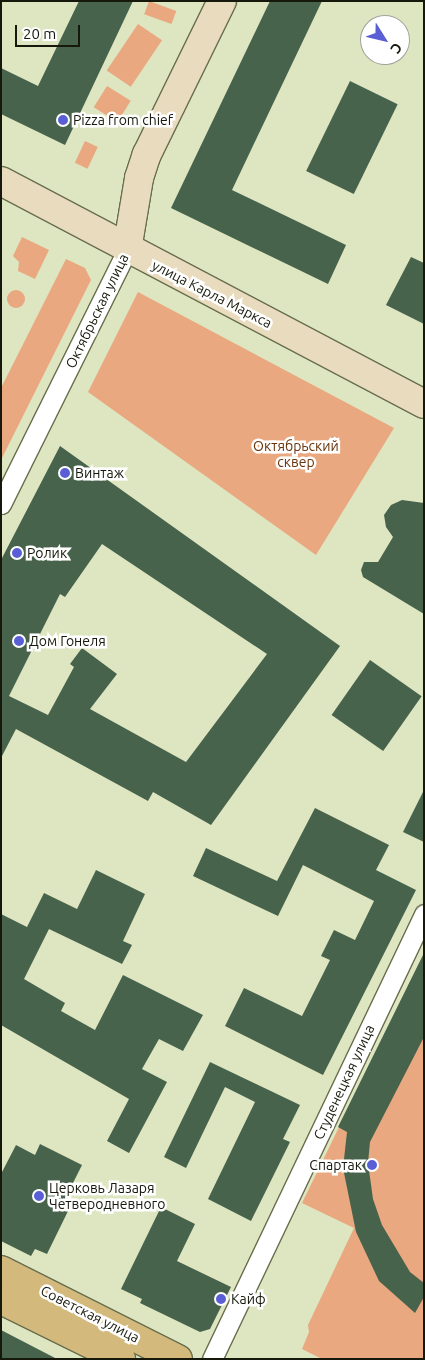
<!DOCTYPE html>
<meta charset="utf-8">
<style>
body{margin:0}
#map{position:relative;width:425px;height:1360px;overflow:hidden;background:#dee5c1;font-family:Ubuntu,sans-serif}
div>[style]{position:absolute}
.green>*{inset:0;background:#e9a87f;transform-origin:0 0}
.round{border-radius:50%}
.building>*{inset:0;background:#48634c;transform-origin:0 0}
.roads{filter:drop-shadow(1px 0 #686e4d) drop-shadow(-1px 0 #686e4d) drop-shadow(0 1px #686e4d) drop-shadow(0 -1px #686e4d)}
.minor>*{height:19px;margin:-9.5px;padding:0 9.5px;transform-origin:9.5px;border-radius:9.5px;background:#fff}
.secondary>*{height:28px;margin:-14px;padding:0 14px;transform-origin:14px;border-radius:14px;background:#e9dcbe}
.primary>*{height:28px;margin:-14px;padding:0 14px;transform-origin:14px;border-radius:14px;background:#d3b97c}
.dots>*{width:14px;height:14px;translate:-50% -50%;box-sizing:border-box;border:2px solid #fff;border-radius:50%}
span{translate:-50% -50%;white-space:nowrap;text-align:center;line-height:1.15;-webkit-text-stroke:5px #fff;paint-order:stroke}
.poi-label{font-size:14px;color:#16180b}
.left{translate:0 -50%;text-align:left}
.right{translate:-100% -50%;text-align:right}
.street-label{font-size:14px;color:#16180b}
.park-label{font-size:14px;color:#69340b}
.frame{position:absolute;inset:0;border:2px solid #16180b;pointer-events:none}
.north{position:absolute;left:360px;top:15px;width:50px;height:50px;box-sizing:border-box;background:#fff;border:1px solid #a2a39d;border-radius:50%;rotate:126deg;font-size:14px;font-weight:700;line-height:20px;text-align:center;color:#16180b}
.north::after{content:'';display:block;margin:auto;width:18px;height:22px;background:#5a5fd6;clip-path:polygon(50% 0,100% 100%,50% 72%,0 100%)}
.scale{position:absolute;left:15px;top:25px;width:65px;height:22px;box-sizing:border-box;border:2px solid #16180b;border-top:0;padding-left:6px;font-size:15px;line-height:18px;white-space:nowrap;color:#16180b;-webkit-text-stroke:4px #fff;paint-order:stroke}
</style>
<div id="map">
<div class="green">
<div style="left:149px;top:1px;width:29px;height:14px;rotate:20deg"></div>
<div style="left:138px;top:24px;width:29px;height:56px;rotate:34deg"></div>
<div style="left:107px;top:86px;width:28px;height:25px;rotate:32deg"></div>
<div style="left:85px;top:141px;width:14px;height:24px;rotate:25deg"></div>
<div style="clip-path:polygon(22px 237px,49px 250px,35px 279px,18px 271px,19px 262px,13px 256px)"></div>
<div style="clip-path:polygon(66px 259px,85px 268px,91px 280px,1px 460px,1px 388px)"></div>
<div class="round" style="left:7px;top:290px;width:18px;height:18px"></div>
<div style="clip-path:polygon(138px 292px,394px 428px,316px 555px,88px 392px)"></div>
<div style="clip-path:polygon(424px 953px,424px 1359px,322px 1359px,302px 1349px,309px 1332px,308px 1325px,354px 1228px,302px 1203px)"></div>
</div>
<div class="building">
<div style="clip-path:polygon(79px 1px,133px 1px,65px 145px,1px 114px,1px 68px,38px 86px)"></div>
<div style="clip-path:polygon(270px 1px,322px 1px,232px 190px,346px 245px,328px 284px,171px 208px)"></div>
<div style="left:350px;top:81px;width:53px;height:100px;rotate:26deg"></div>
<div style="clip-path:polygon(411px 257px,424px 263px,424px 324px,386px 305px)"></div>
<div style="clip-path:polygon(evenodd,60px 446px,340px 646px,211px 825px,153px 792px,148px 801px,16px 729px,1px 758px,1px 560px,60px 446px,102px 544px,267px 654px,186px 762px,90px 709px,117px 674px,82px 648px,70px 664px,74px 667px,48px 715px,9px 696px,60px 594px,65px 597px,102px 544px)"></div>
<div style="clip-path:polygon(402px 500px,424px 503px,424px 614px,363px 577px,361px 570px,364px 562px,378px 562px,393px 537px,386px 527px,384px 515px,391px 505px)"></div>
<div style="left:370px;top:660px;width:63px;height:67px;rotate:35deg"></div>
<div style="clip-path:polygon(424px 790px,424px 842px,403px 832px)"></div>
<div style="clip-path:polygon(315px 808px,389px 845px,376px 870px,416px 890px,323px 1075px,225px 1026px,244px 988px,302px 1016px,330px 960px,321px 956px,334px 930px,355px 940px,374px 901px,303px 865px,278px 916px,193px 876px,206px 848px,277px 881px)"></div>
<div style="clip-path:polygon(96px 870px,145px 894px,123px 941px,132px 945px,122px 964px,49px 929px,24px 979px,65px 1003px,61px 1011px,95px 1030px,123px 975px,203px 1015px,183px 1051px,159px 1039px,142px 1069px,167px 1082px,129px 1153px,107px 1141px,129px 1099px,1px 1025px,1px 914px,27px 927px,44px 893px,77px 909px)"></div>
<div style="clip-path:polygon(424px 953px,424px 1037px,370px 1142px,368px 1163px,373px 1199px,382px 1225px,410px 1272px,424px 1283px,424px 1297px,415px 1313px,379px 1281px,356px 1232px,343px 1168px,347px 1132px,338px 1127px)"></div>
<div style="clip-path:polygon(210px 1062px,300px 1105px,283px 1139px,290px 1142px,251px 1221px,208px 1199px,255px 1102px,225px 1087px,186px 1168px,164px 1157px)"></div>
<div style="clip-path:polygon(40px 1144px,82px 1165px,64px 1201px,71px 1205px,47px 1254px,35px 1249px,31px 1256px,1px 1241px,1px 1174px,16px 1145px,35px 1155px)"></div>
<div style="clip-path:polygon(161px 1207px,195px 1224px,177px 1261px,231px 1287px,210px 1329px,200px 1332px,140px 1303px,142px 1299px,121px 1289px)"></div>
<div style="clip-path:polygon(1px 1330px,57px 1359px,1px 1359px)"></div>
</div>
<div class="roads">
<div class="minor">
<div style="left:1px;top:504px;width:284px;rotate:-63.6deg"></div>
<div style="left:212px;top:1359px;width:493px;rotate:-64.5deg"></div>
</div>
<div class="secondary">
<div style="left:1px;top:181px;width:478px;rotate:27.8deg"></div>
<div style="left:127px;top:250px;width:73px;rotate:-80.5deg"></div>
<div style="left:139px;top:178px;width:25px;rotate:-72deg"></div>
<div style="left:147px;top:154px;width:170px;rotate:-63.9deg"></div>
</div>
<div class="primary">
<div style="left:1px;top:1270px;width:198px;rotate:26.7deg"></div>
<div style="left:1px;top:1300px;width:134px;rotate:26.2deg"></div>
</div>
</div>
<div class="dots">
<div style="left:63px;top:120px;background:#5a5fd6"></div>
<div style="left:65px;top:473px;background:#5a5fd6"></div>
<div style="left:17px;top:553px;background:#5a5fd6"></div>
<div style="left:19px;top:641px;background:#5a5fd6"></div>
<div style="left:372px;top:1165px;background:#5a5fd6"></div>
<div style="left:39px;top:1196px;background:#5a5fd6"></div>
<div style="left:221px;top:1299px;background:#5a5fd6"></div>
</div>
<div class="poi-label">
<span class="left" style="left:73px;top:120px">Pizza from chief</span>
<span class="left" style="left:75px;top:473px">Винтаж</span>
<span class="left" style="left:27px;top:553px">Ролик</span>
<span class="left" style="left:29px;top:641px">Дом Гонеля</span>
<span class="right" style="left:362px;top:1165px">Спартак</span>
<span class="left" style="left:49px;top:1196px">Церковь Лазаря<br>Четверодневного</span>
<span class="left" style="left:231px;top:1299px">Кайф</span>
</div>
<div class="street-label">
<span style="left:212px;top:294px;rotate:27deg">улица Карла Маркса</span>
<span style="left:97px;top:311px;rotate:-64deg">Октябрьская улица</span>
<span style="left:344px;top:1082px;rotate:-65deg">Студенецкая улица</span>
<span style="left:90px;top:1314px;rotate:27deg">Советская улица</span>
</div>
<div class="park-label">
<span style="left:296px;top:454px">Октябрьский<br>сквер</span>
</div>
<div class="frame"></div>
<div class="north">С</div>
<div class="scale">20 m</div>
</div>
